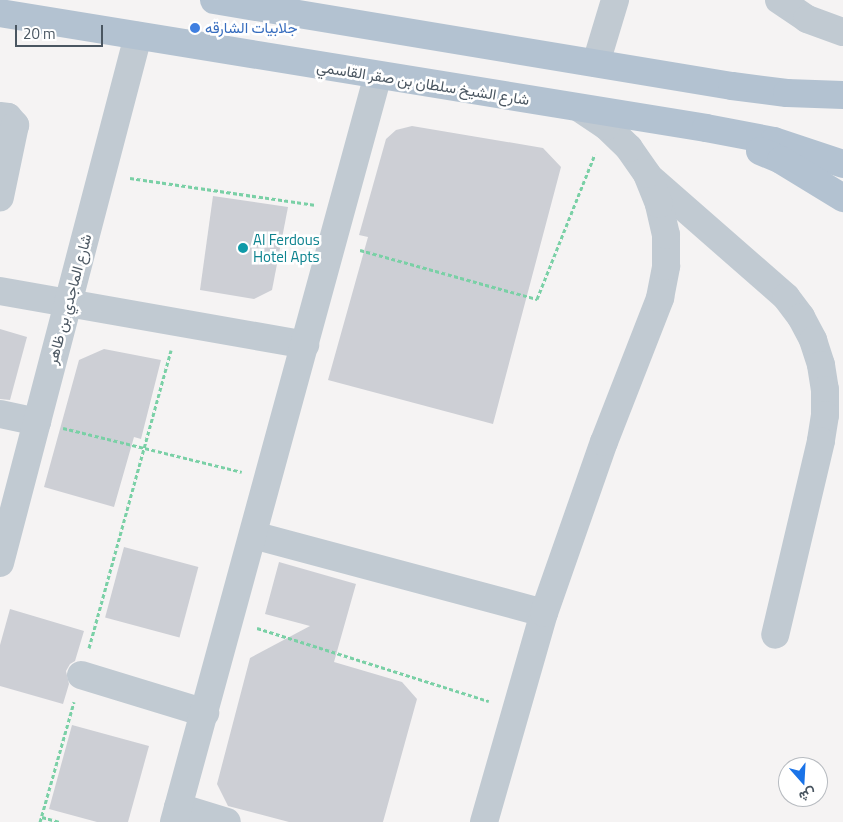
<!DOCTYPE html>
<meta charset="utf-8">
<style>
body{margin:0}
#map{position:relative;width:843px;height:822px;overflow:hidden;background:#f5f3f3;font-family:"Titillium Web",Vazirmatn,sans-serif}
div>[style]{position:absolute}
.building>*{inset:0;background:#cdcfd5;transform-origin:0 0}
.path>*{height:3px;margin-top:-1.5px;transform-origin:0;background:repeating-linear-gradient(90deg,#7ad0a6 0 4px,transparent 0 6.5px)}
.minor>*{height:28px;margin:-14px;padding:0 14px;transform-origin:14px;border-radius:14px;background:#c1cad2}
.major>*{height:28px;margin:-14px;padding:0 14px;transform-origin:14px;border-radius:14px;background:#b3c2d1}
.dots>*{width:14px;height:14px;translate:-50% -50%;box-sizing:border-box;border:2px solid #fff;border-radius:50%}
span{translate:-50% -50%;white-space:nowrap;text-align:center;line-height:1.15;-webkit-text-stroke:5px #fff;paint-order:stroke}
.shop-label{font-size:15px;color:#366cbe}
.left{translate:0 -50%;text-align:left}
.street-label{font-size:15px;color:#4a5661}
.culture-label{font-size:15px;color:#0d838f}
.north{position:absolute;left:778px;top:757px;width:50px;height:50px;box-sizing:border-box;background:#fff;border:1px solid #b7bbc0;border-radius:50%;rotate:161deg;font-size:14px;font-weight:700;line-height:20px;text-align:center;color:#4a5661}
.north::after{content:'';display:block;margin:auto;width:18px;height:22px;background:#1a73e8;clip-path:polygon(50% 0,100% 100%,50% 72%,0 100%)}
.scale{position:absolute;left:15px;top:25px;width:88px;height:22px;box-sizing:border-box;border:2px solid #4a5661;border-top:0;padding-left:6px;font-size:15px;line-height:18px;white-space:nowrap;color:#4a5661;-webkit-text-stroke:4px #fff;paint-order:stroke}
</style>
<div id="map">
<div class="building">
<div style="clip-path:polygon(412px 126px,543px 148px,561px 167px,493px 424px,328px 380px,368px 237px,359px 235px,386px 139px,396px 130px)"></div>
<div style="clip-path:polygon(213px 196px,288px 207px,272px 290px,254px 299px,200px 290px)"></div>
<div style="clip-path:polygon(0 329px,27px 337px,10px 400px,0 399px)"></div>
<div style="clip-path:polygon(104px 349px,161px 360px,141px 439px,134px 437px,114px 507px,44px 487px,79px 360px)"></div>
<div style="left:124px;top:547px;width:77px;height:73px;rotate:15deg"></div>
<div style="clip-path:polygon(279px 562px,356px 584px,334px 662px,402px 682px,417px 699px,383px 822px,289px 822px,228px 806px,217px 784px,250px 658px,310px 626px,265px 614px)"></div>
<div style="clip-path:polygon(10px 609px,84px 631px,75px 661px,70px 664px,66px 671px,69px 684px,63px 704px,0 686px,0 645px)"></div>
<div style="clip-path:polygon(72px 725px,149px 746px,128px 822px,97px 822px,49px 809px)"></div>
</div>
<div class="path">
<div style="left:130px;top:178px;width:186px;rotate:8.3deg"></div>
<div style="left:360px;top:250px;width:184px;rotate:15.5deg"></div>
<div style="left:537px;top:299px;width:156px;rotate:-68.2deg"></div>
<div style="left:63px;top:428px;width:184px;rotate:13.8deg"></div>
<div style="left:257px;top:628px;width:243px;rotate:17.5deg"></div>
<div style="left:89px;top:648px;width:309px;rotate:-74.6deg"></div>
<div style="left:42px;top:817px;width:19px;rotate:16deg"></div>
<div style="left:40px;top:822px;width:125px;rotate:-74.2deg"></div>
</div>
<div class="minor">
<div style="left:779px;top:0;width:34px;rotate:34deg"></div>
<div style="left:807px;top:19px;width:38px;rotate:20deg"></div>
<div style="left:596px;top:63px;width:66px;rotate:-73.2deg"></div>
<div style="left:0;top:116px;width:8px;rotate:7deg"></div>
<div style="left:8px;top:117px;width:11px;rotate:49deg"></div>
<div style="left:15px;top:125px;width:74px;rotate:101.8deg"></div>
<div style="left:649px;top:177px;width:182px;rotate:41.2deg"></div>
<div style="left:786px;top:297px;width:25px;rotate:53deg"></div>
<div style="left:801px;top:317px;width:26px;rotate:62deg"></div>
<div style="left:813px;top:340px;width:26px;rotate:72deg"></div>
<div style="left:821px;top:365px;width:25px;rotate:81deg"></div>
<div style="left:825px;top:390px;width:25px;rotate:90deg"></div>
<div style="left:825px;top:415px;width:26px;rotate:99deg"></div>
<div style="left:821px;top:441px;width:199px;rotate:103.3deg"></div>
<div style="left:0;top:291px;width:310px;rotate:10deg"></div>
<div style="left:0;top:414px;width:38px;rotate:12deg"></div>
<div style="left:253px;top:535px;width:301px;rotate:15deg"></div>
<div style="left:0;top:563px;width:545px;rotate:-75.33deg"></div>
<div style="left:81px;top:675px;width:130px;rotate:17deg"></div>
<div style="left:178px;top:807px;width:51px;rotate:17deg"></div>
<div style="left:174px;top:822px;width:774px;rotate:-74.73deg"></div>
<div style="left:484px;top:822px;width:217px;rotate:-74deg"></div>
<div style="left:544px;top:613px;width:181px;rotate:-70.7deg"></div>
<div style="left:604px;top:442px;width:155px;rotate:-68.7deg"></div>
<div style="left:660px;top:298px;width:33px;rotate:-79deg"></div>
<div style="left:666px;top:266px;width:31px;rotate:-90deg"></div>
<div style="left:666px;top:235px;width:32px;rotate:-103deg"></div>
<div style="left:659px;top:204px;width:32px;rotate:-112deg"></div>
<div style="left:647px;top:174px;width:32px;rotate:-125deg"></div>
<div style="left:629px;top:148px;width:32px;rotate:-136deg"></div>
<div style="left:606px;top:126px;width:32px;rotate:-146deg"></div>
</div>
<div class="major">
<div style="left:214px;top:0;width:525px;rotate:9.43deg"></div>
<div style="left:732px;top:86px;width:55px;rotate:7.3deg"></div>
<div style="left:787px;top:93px;width:56px;rotate:2deg"></div>
<div style="left:0;top:13px;width:715px;rotate:9.25deg"></div>
<div style="left:706px;top:128px;width:69px;rotate:10.8deg"></div>
<div style="left:774px;top:141px;width:73px;rotate:18.4deg"></div>
<div style="left:760px;top:151px;width:23px;rotate:23deg"></div>
<div style="left:781px;top:160px;width:73px;rotate:31.5deg"></div>
</div>
<div class="dots">
<div style="left:195px;top:28px;background:#3f7fe0"></div>
<div style="left:243px;top:248px;background:#0f9aa8"></div>
</div>
<div class="shop-label">
<span class="left" style="left:205px;top:28px">جلابيات الشارقه</span>
</div>
<div class="street-label">
<span style="left:423px;top:83px;rotate:9deg">شارع الشيخ سلطان بن صقر القاسمي</span>
<span style="left:69px;top:299px;rotate:-75deg">شارع الماجدي بن ظاهر</span>
</div>
<div class="culture-label">
<span class="left" style="left:253px;top:248px">Al Ferdous<br>Hotel Apts</span>
</div>
<div class="north">ش</div>
<div class="scale">20 m</div>
</div>
